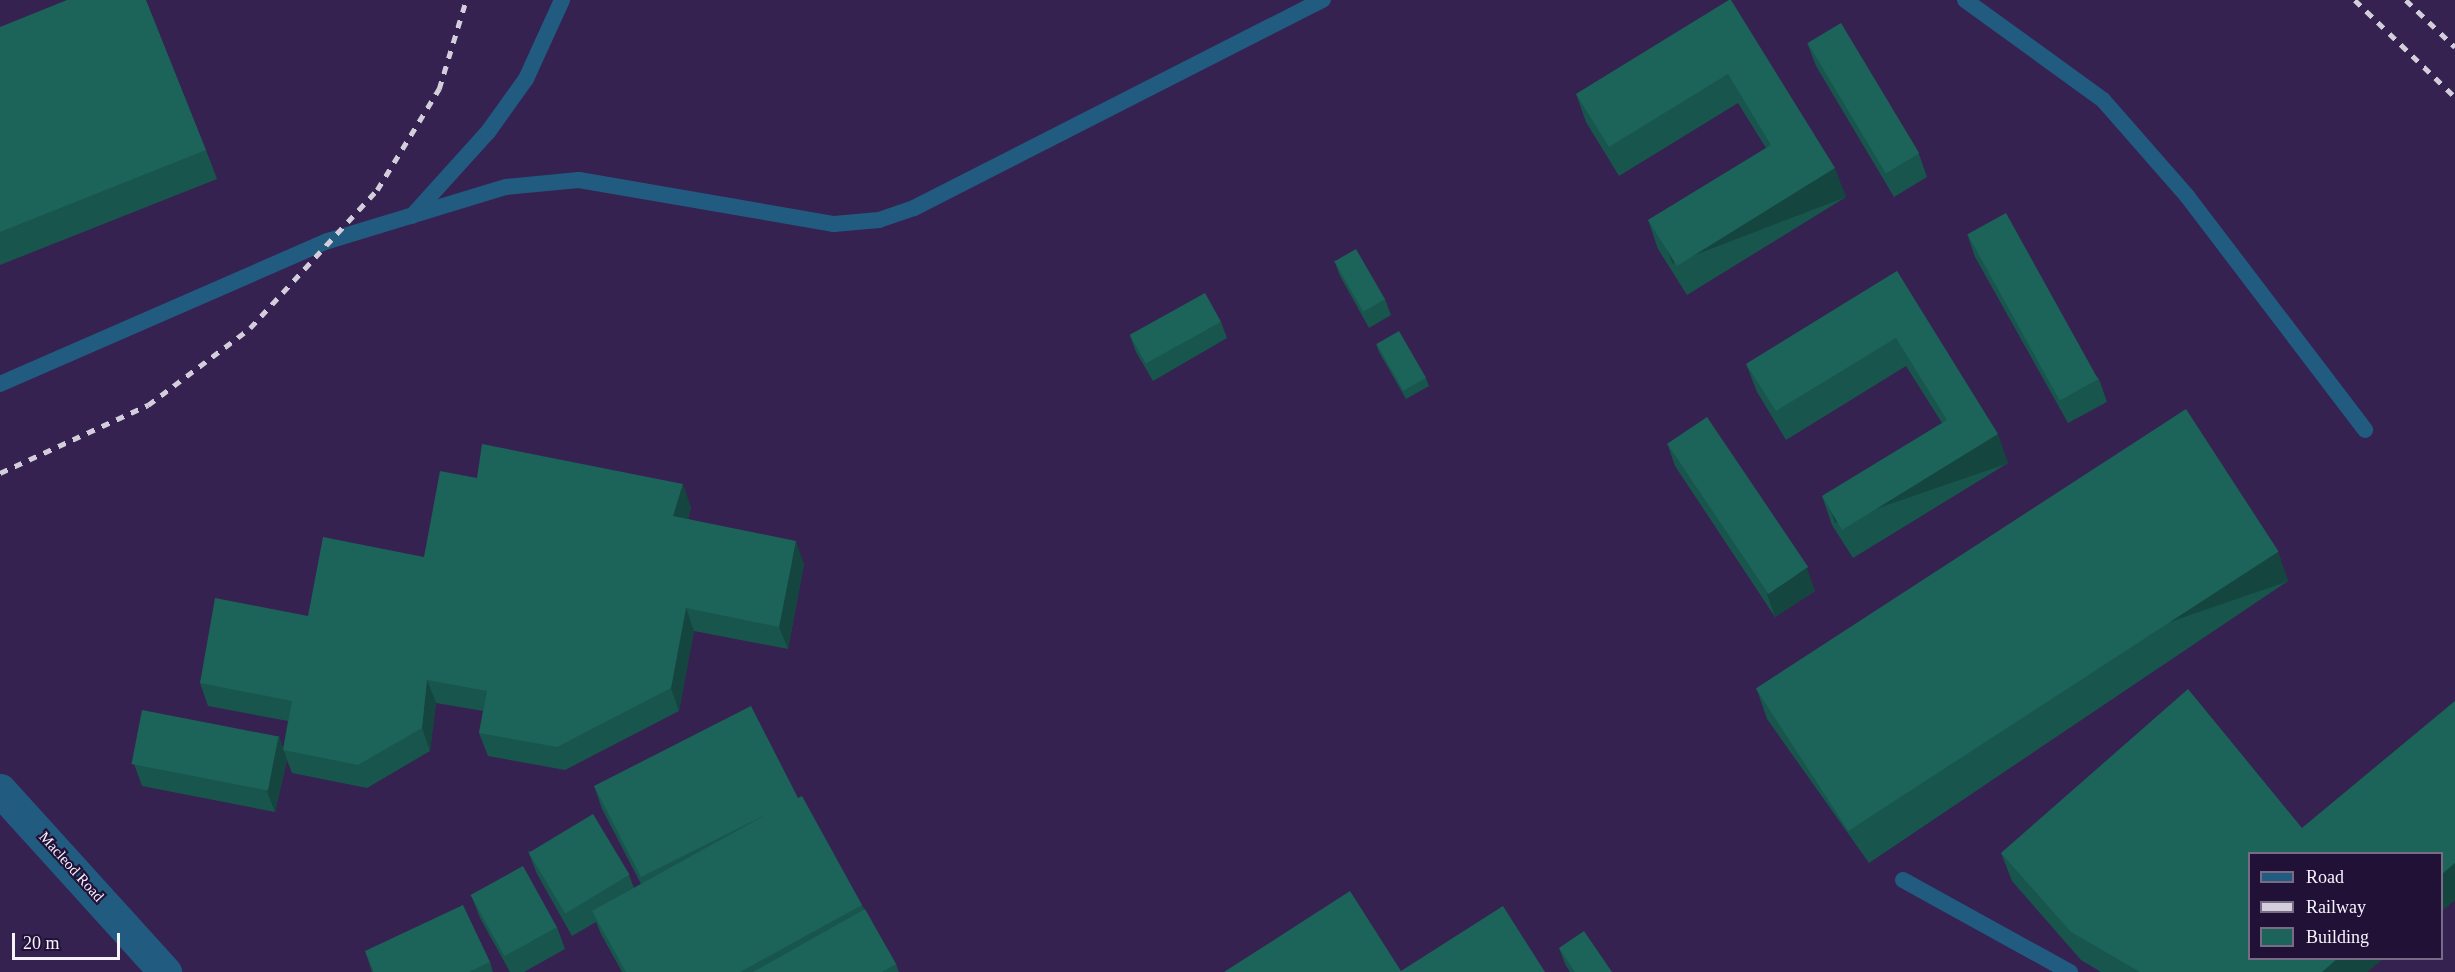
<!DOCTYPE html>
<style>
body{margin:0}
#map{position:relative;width:2455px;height:972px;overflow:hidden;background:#2b1b42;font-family:Georgia,serif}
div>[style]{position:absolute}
.built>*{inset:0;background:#352250}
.lane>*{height:16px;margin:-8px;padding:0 8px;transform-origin:8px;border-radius:8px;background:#225b80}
.street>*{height:33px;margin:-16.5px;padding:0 16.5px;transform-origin:16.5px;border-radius:16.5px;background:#225b80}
.rail>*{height:4.5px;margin-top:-2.25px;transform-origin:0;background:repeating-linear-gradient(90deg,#d3cddc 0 8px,transparent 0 16px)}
.wall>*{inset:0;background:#18554d}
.shaded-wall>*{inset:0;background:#14453e;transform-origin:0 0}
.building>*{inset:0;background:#1c6359;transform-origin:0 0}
span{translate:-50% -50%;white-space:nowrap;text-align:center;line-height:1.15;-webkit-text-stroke:4.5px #221137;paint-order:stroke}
.street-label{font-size:15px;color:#f6f3fd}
.legend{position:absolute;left:2248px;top:852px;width:195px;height:108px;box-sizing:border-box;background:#221137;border:2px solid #776b86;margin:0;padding:8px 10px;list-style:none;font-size:18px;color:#f6f3fd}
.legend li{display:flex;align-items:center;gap:12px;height:30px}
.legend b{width:30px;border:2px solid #776b86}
.scale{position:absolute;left:12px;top:933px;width:108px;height:27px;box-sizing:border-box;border:3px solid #f6f3fd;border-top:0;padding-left:8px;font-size:18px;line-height:21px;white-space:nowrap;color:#f6f3fd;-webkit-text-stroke:4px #221137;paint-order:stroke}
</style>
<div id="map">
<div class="built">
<div style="clip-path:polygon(evenodd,0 0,2455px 0,2455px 972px,0 972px,0 0,2250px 854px,2442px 854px,2442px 958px,2250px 958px,2250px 854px)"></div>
</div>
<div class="lane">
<div style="left:1965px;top:0;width:170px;rotate:35.9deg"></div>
<div style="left:2103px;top:100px;width:128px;rotate:48.8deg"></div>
<div style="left:2187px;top:196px;width:294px;rotate:52.7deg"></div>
<div style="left:412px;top:216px;width:113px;rotate:-47.9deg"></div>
<div style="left:488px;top:132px;width:65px;rotate:-54.4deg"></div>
<div style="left:526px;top:79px;width:87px;rotate:-65.5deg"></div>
<div style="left:0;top:384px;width:358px;rotate:-23.6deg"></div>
<div style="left:328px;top:241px;width:186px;rotate:-16.9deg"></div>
<div style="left:506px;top:187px;width:73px;rotate:-5.5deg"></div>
<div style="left:579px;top:180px;width:259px;rotate:9.8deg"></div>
<div style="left:834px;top:224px;width:45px;rotate:-5.1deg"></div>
<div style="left:879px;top:220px;width:37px;rotate:-19deg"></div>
<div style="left:914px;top:208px;width:459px;rotate:-27deg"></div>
<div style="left:1903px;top:880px;width:191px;rotate:28.9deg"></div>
</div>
<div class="street">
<div style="left:0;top:790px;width:246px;rotate:47.8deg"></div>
</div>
<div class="rail">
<div style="left:2355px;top:0;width:139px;rotate:44.1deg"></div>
<div style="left:2406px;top:0;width:68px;rotate:43.8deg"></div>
<div style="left:0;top:473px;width:163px;rotate:-24.7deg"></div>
<div style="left:148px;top:405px;width:128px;rotate:-37deg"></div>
<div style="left:250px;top:328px;width:188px;rotate:-47.4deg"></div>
<div style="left:377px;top:190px;width:119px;rotate:-58.5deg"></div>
<div style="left:439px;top:89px;width:93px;rotate:-73.1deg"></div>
</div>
<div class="wall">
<div style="clip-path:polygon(1729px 0,1846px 197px,1687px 295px,1658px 249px,1648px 220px,1766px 148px,1738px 103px,1619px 176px,1586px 122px,1576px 94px)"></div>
<div style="clip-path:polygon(0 27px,206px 150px,217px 179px,0 265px)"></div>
<div style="clip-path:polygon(1807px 43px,1919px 154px,1927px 177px,1894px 197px,1816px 66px)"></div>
<div style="clip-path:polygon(1967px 234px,2099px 379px,2107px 402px,2068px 423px,1975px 257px)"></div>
<div style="clip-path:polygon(1334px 260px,1385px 299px,1391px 315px,1369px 328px,1340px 276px)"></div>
<div style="clip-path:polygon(1897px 271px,2008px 463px,1853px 558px,1832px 525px,1822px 496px,1942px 423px,1906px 366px,1786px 440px,1757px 392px,1746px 364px)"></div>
<div style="clip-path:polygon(1221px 322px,1227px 338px,1153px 381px,1136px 352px,1130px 336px)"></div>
<div style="clip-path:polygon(1376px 344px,1426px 378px,1429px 386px,1406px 399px,1379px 352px)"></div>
<div style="clip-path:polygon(1667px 443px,1815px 591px,1775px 617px,1675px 466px)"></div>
<div style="clip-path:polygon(477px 478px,691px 507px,688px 519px,804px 564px,788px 649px,694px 631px,679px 711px,565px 770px,488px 756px,479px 733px,483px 711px,436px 703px,430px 751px,367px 788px,292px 773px,287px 760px,275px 812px,142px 786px,134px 764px,279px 736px,283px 749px,288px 721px,208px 706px,200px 683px,308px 616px,424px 557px)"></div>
<div style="clip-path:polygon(2278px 552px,2288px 581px,1869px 863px,1767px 719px,1757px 690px)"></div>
<div style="clip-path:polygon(2455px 701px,2455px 900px,2442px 911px,2442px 854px,2250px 958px,2384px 958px,2367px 972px,2101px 972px,2081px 960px,2012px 881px,2001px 853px,2302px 828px)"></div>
<div style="clip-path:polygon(594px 786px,798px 798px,862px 905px,864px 909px,896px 964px,899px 972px,622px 972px,601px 934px,596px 922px,572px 936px,537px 874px,528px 851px,629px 875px,634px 888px,641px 884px,602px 809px)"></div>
<div style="clip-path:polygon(471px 895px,557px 927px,565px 949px,524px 972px,510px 972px,480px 918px)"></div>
<div style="clip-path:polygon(1559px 948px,1612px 972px,1570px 972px,1565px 964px)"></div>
<div style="clip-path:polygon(365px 951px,490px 962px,493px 972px,372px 972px)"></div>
</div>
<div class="shaded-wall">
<div style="left:1835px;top:168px;width:31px;height:186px;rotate:69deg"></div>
<div style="left:1998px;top:434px;width:31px;height:183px;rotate:71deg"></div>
<div style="clip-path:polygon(683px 484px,691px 507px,682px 539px,673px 516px)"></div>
<div style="clip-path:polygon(796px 541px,804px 564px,788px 649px,779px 627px)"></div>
<div style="left:2278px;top:552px;width:31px;height:505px;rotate:71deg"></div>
<div style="clip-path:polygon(1807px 568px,1815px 591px,1775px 617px,1767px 594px)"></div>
<div style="clip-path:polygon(686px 608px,694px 631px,679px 711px,671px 688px)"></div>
<div style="clip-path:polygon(427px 680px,436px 703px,430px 751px,422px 728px)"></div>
<div style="clip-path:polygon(279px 736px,287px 760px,275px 812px,266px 789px)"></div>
<div style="clip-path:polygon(2455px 863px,2455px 900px,2442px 911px,2442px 874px)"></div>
<div style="clip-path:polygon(2338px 958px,2384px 958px,2367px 972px,2322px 972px)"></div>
</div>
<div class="building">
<div style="clip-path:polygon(67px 0,146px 0,206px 150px,0 232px,0 27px)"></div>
<div style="clip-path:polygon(1729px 0,1731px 0,1835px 168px,1677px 266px,1648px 220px,1771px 145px,1728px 74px,1609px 147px,1576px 94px)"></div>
<div style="left:1841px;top:23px;width:152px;height:39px;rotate:59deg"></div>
<div style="left:2006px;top:213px;width:190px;height:44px;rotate:61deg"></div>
<div style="left:1356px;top:249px;width:58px;height:25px;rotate:60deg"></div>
<div style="clip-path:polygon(1897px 271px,1998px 434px,1842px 530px,1822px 496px,1947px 420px,1896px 338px,1776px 411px,1746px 364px)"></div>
<div style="left:1205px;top:293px;width:33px;height:86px;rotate:61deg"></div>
<div style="left:1399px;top:331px;width:54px;height:26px;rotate:60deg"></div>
<div style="left:2186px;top:409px;width:170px;height:513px;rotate:57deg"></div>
<div style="left:1707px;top:417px;width:181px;height:48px;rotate:56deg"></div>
<div style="clip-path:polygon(482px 444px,683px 484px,673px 516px,796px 541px,779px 627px,686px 608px,671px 688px,557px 747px,479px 733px,487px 691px,427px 680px,422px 728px,358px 765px,283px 750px,292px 701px,200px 683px,215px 598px,308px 616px,323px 537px,424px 557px,440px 471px,477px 478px)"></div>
<div style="clip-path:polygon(2188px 689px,2302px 828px,2455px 701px,2455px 863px,2442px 874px,2442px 854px,2250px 854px,2250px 958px,2338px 958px,2322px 972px,2140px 972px,2071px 932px,2001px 853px)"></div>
<div style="clip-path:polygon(751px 706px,798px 798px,802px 796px,862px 905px,740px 972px,626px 972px,592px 911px,767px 814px,641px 877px,594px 786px)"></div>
<div style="left:142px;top:710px;width:139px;height:55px;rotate:11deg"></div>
<div style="left:593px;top:814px;width:71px;height:75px;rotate:59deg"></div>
<div style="left:523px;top:866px;width:70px;height:60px;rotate:61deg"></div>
<div style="clip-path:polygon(1350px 891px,1401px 971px,1503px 906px,1545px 972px,1224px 972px)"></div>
<div style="clip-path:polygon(463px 905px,490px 962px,469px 972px,374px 972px,365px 951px)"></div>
<div style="clip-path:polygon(865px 909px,896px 964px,882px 972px,753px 972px)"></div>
<div style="clip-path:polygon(1584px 931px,1612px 972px,1575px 972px,1559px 948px)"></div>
</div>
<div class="street-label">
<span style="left:71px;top:867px;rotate:48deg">Macleod Road</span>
</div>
<ul class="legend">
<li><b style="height:8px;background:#225b80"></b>Road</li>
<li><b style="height:8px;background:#d3cddc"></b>Railway</li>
<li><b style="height:16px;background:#1c6359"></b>Building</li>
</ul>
<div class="scale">20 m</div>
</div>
